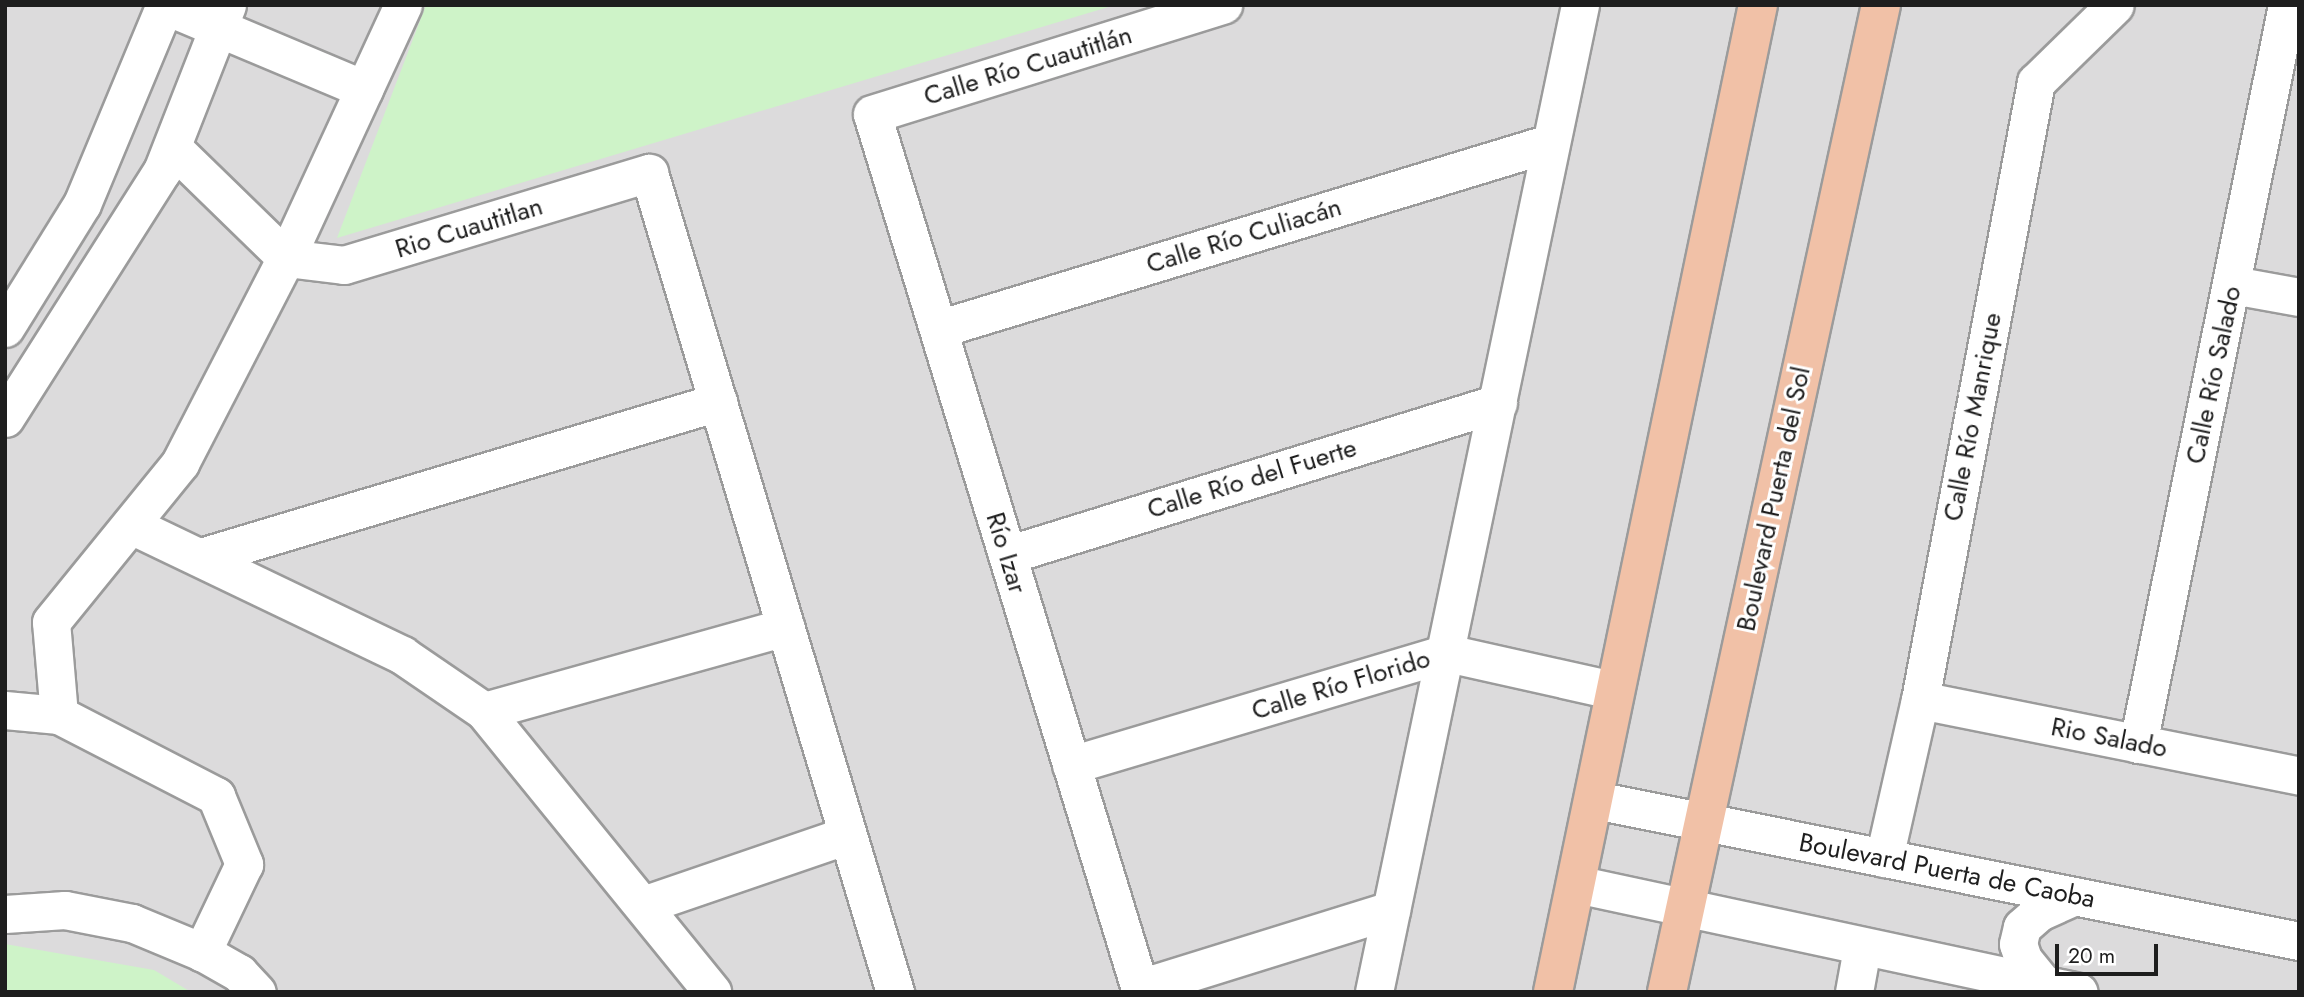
<!DOCTYPE html>
<meta charset="utf-8">
<style>
body{margin:0}
#map{position:relative;width:2304px;height:997px;overflow:hidden;background:#eee9e6;font-family:Jost,sans-serif}
div>[style]{position:absolute}
.residential>*{inset:0;background:#dcdbdc;transform-origin:0 0}
.park>*{inset:0;background:#cef3c8}
.roads{filter:drop-shadow(2px 0 #9b9b9b) drop-shadow(-2px 0 #9b9b9b) drop-shadow(0 2px #9b9b9b) drop-shadow(0 -2px #9b9b9b)}
.minor>*{height:37px;margin:-18.5px;padding:0 18.5px;transform-origin:18.5px;border-radius:18.5px;background:#fff}
.major>*{height:38px;margin:-19px;padding:0 19px;transform-origin:19px;border-radius:19px;background:#f1c1a7}
span{translate:-50% -50%;white-space:nowrap;text-align:center;line-height:1.15;-webkit-text-stroke:6px #fff;paint-order:stroke}
.street-label{font-size:26px;color:#1e1e1e}
.frame{position:absolute;inset:0;border:7px solid #1e1e1e;pointer-events:none}
.scale{position:absolute;left:2055px;top:944px;width:103px;height:32px;box-sizing:border-box;border:4px solid #1e1e1e;border-top:0;padding-left:9px;font-size:21px;line-height:24px;white-space:nowrap;color:#1e1e1e;-webkit-text-stroke:5px #fff;paint-order:stroke}
</style>
<div id="map">
<div class="residential">
<div style="left:5px;top:5px;width:2294px;height:987px"></div>
</div>
<div class="park">
<div style="clip-path:polygon(426px 5px,1115px 5px,337px 238px)"></div>
<div style="clip-path:polygon(5px 944px,154px 970px,191px 992px,5px 992px)"></div>
</div>
<div class="roads">
<div class="minor">
<div style="left:164px;top:5px;width:217px;rotate:22.8deg"></div>
<div style="left:173px;top:148px;width:158px;rotate:44.2deg"></div>
<div style="left:286px;top:258px;width:58px;rotate:6.9deg"></div>
<div style="left:344px;top:265px;width:319px;rotate:-16.8deg"></div>
<div style="left:649px;top:173px;width:855px;rotate:73.28deg"></div>
<div style="left:2233px;top:285px;width:67px;rotate:10.3deg"></div>
<div style="left:5px;top:328px;width:146px;rotate:-58.2deg"></div>
<div style="left:82px;top:204px;width:216px;rotate:-67.4deg"></div>
<div style="left:938px;top:329px;width:640px;rotate:-16.91deg"></div>
<div style="left:5px;top:418px;width:293px;rotate:-57.6deg"></div>
<div style="left:162px;top:171px;width:178px;rotate:-68.6deg"></div>
<div style="left:131px;top:525px;width:301px;rotate:25.6deg"></div>
<div style="left:402px;top:655px;width:99px;rotate:34.3deg"></div>
<div style="left:484px;top:711px;width:362px;rotate:50.9deg"></div>
<div style="left:1007px;top:555px;width:514px;rotate:-17.2deg"></div>
<div style="left:201px;top:557px;width:540px;rotate:-16.69deg"></div>
<div style="left:1920px;top:700px;width:387px;rotate:11.3deg"></div>
<div style="left:5px;top:710px;width:54px;rotate:5.3deg"></div>
<div style="left:59px;top:715px;width:177px;rotate:27.3deg"></div>
<div style="left:216px;top:796px;width:74px;rotate:67.6deg"></div>
<div style="left:244px;top:864px;width:98px;rotate:115.5deg"></div>
<div style="left:484px;top:711px;width:313px;rotate:-15.6deg"></div>
<div style="left:59px;top:715px;width:93px;rotate:-94.9deg"></div>
<div style="left:51px;top:622px;width:205px;rotate:-50.9deg"></div>
<div style="left:180px;top:463px;width:231px;rotate:-62.7deg"></div>
<div style="left:286px;top:258px;width:279px;rotate:-65.2deg"></div>
<div style="left:2138px;top:744px;width:754px;rotate:-78.6deg"></div>
<div style="left:1071px;top:765px;width:392px;rotate:-16.6deg"></div>
<div style="left:1447px;top:653px;width:170px;rotate:12.6deg"></div>
<div style="left:1595px;top:800px;width:718px;rotate:11.33deg"></div>
<div style="left:1884px;top:858px;width:162px;rotate:-77.2deg"></div>
<div style="left:1920px;top:700px;width:629px;rotate:-79.37deg"></div>
<div style="left:2036px;top:82px;width:110px;rotate:-44.3deg"></div>
<div style="left:1576px;top:884px;width:514px;rotate:12.12deg"></div>
<div style="left:643px;top:905px;width:216px;rotate:-18.9deg"></div>
<div style="left:5px;top:914px;width:60px;rotate:-3.8deg"></div>
<div style="left:65px;top:910px;width:68px;rotate:11deg"></div>
<div style="left:132px;top:923px;width:76px;rotate:22.5deg"></div>
<div style="left:202px;top:952px;width:43px;rotate:29.6deg"></div>
<div style="left:239px;top:973px;width:26px;rotate:47deg"></div>
<div style="left:2044px;top:985px;width:33px;rotate:-129deg"></div>
<div style="left:2023px;top:959px;width:16px;rotate:-108deg"></div>
<div style="left:2018px;top:944px;width:17px;rotate:-77deg"></div>
<div style="left:2022px;top:927px;width:23px;rotate:-41deg"></div>
<div style="left:2039px;top:912px;width:39px;rotate:-24deg"></div>
<div style="left:1140px;top:988px;width:263px;rotate:-17.3deg"></div>
<div style="left:1141px;top:992px;width:918px;rotate:-107.03deg"></div>
<div style="left:872px;top:114px;width:368px;rotate:-17.3deg"></div>
<div style="left:1374px;top:992px;width:1008px;rotate:-78.21deg"></div>
<div style="left:1854px;top:992px;width:45px;rotate:-79.7deg"></div>
</div>
<div class="major">
<div style="left:1553px;top:992px;width:1008px;rotate:-78.27deg"></div>
<div style="left:1667px;top:992px;width:1010px;rotate:-77.77deg"></div>
</div>
</div>
<div class="street-label">
<span style="left:1028px;top:66px;rotate:-17deg">Calle Río Cuautitlán</span>
<span style="left:469px;top:228px;rotate:-17deg">Rio Cuautitlan</span>
<span style="left:1244px;top:236px;rotate:-17deg">Calle Río Culiacán</span>
<span style="left:2214px;top:375px;rotate:-78deg">Calle Río Salado</span>
<span style="left:1973px;top:417px;rotate:-79deg">Calle Río Manrique</span>
<span style="left:1252px;top:479px;rotate:-17deg">Calle Río del Fuerte</span>
<span style="left:1774px;top:499px;rotate:-78deg">Boulevard Puerta del Sol</span>
<span style="left:1006px;top:553px;rotate:73deg">Río Izar</span>
<span style="left:1341px;top:685px;rotate:-17deg">Calle Río Florido</span>
<span style="left:2109px;top:738px;rotate:11deg">Rio Salado</span>
<span style="left:1947px;top:871px;rotate:11deg">Boulevard Puerta de Caoba</span>
</div>
<div class="frame"></div>
<div class="scale">20 m</div>
</div>
